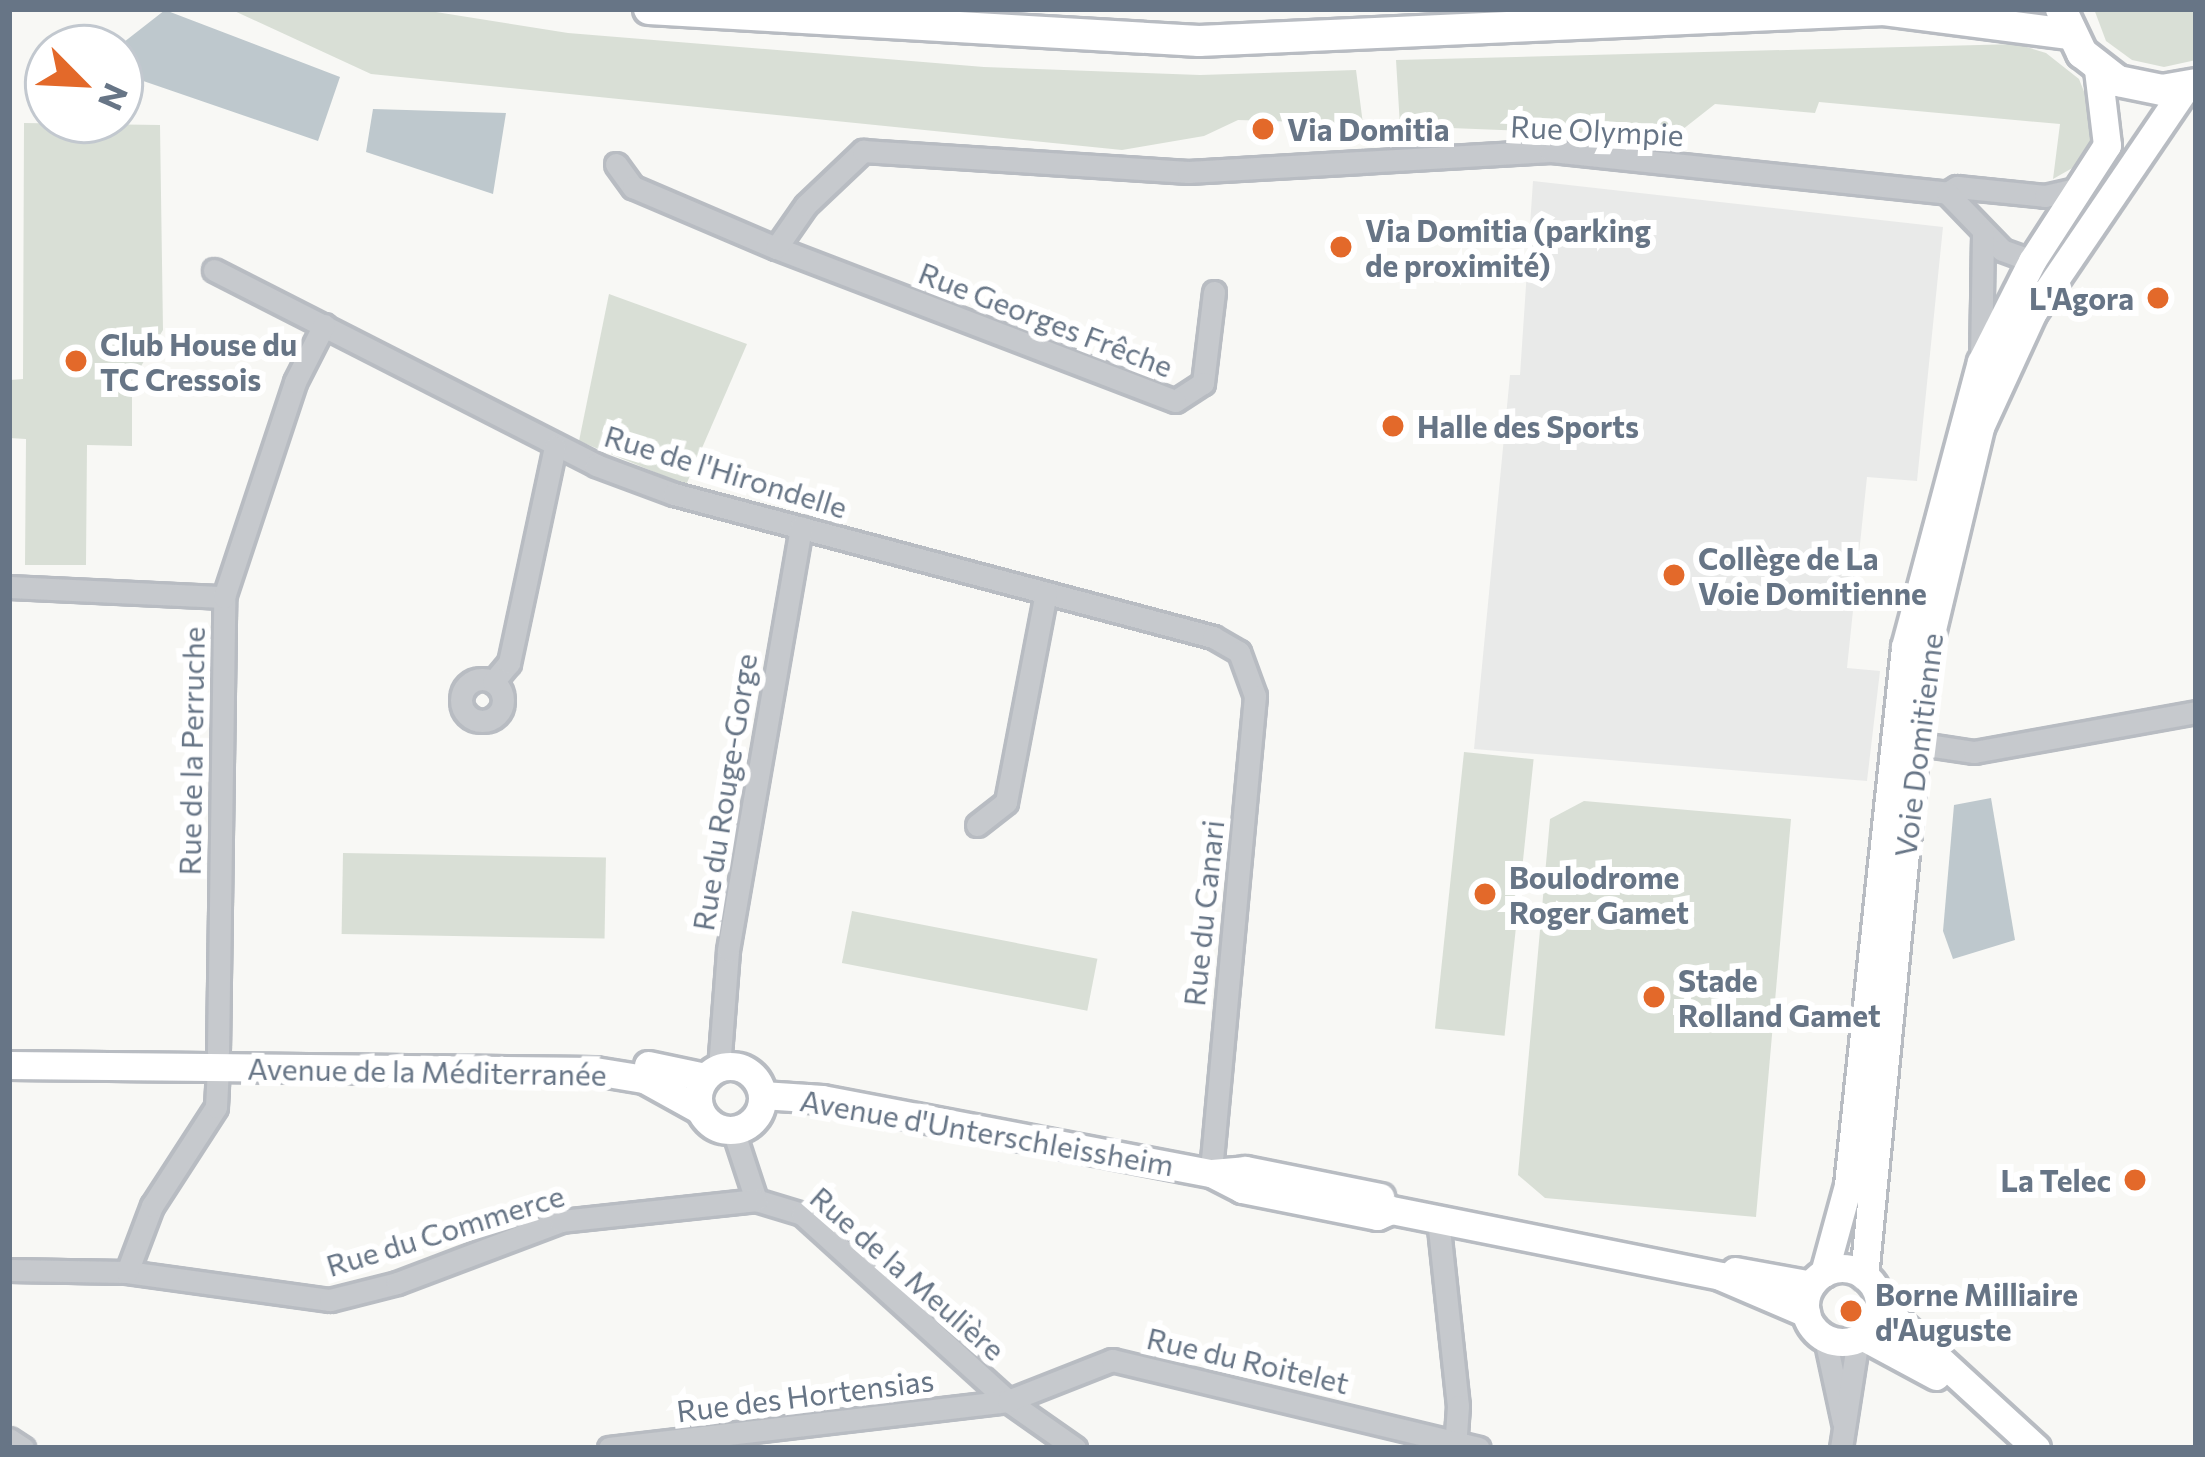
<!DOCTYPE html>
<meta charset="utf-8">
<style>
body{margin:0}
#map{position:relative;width:2205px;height:1457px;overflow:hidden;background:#f8f8f5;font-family:Commissioner,sans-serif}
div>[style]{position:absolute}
.built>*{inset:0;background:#e9eae9}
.green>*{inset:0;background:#d9dfd6;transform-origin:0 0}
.water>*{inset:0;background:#bec8cd}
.roads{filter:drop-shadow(3px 0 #b8bcc2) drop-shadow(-3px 0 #b8bcc2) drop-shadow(0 3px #b8bcc2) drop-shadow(0 -3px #b8bcc2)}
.street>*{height:21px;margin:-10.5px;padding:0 10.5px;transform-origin:10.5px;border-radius:10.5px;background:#c6c9cd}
.street>.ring{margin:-10.5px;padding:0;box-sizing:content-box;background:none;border:21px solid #c6c9cd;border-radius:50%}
.secondary>*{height:27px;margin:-13.5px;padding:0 13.5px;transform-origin:13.5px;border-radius:13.5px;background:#fff}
.secondary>.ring{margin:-13.5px;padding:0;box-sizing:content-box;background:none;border:27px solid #fff;border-radius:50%}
.primary>*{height:30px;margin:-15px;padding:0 15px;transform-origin:15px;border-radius:15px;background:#fff}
.dots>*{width:33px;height:33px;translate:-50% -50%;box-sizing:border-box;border:6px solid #fff;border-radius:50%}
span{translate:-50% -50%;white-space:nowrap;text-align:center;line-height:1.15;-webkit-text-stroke:12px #fff;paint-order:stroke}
.poi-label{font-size:30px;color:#677586;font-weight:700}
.left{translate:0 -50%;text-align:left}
.right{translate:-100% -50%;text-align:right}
.street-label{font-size:30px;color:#677586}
.frame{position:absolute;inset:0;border:12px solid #677586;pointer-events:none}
.north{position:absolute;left:24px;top:24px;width:120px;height:120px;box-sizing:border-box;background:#fff;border:3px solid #c2c8cf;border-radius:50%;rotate:114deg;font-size:33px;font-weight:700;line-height:48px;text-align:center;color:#677586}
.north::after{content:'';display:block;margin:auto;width:42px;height:54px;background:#e3692a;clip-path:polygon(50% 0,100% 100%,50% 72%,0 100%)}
</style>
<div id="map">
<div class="built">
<div style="clip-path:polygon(1533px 181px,1943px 227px,1917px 481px,1867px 477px,1847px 668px,1880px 671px,1867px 781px,1474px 749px,1510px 375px,1520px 375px)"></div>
</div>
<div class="green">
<div style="clip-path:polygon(230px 9px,417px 9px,568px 33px,984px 67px,1200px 75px,1356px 70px,1363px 124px,1238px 120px,1204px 136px,1122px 150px,371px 74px)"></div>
<div style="clip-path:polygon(2094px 9px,2196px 9px,2196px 60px,2164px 67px,2132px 60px,2106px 41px)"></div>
<div style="clip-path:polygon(2017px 44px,2046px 53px,2079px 79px,2091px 109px,2094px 134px,2076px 166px,2053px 179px,2060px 124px,1819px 102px,1815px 113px,1715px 104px,1673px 137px,1400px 126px,1396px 60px)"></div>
<div style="clip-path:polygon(24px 123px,160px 125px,163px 330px,132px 381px,132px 446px,87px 445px,86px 565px,25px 565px,26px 439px,9px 438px,10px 380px,23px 379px)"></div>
<div style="clip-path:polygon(609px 294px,747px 344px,686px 485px,579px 441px)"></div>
<div style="left:1464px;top:752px;width:70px;height:278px;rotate:6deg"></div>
<div style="clip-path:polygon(1584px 801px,1791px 819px,1756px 1217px,1545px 1198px,1518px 1175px,1550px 819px)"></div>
<div style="left:343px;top:853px;width:263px;height:81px;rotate:1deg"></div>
<div style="left:852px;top:911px;width:250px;height:53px;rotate:11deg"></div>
</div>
<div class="water">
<div style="clip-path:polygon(165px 10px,340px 77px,318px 141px,120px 73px,120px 48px,80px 48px,85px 38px,124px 42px)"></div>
<div style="clip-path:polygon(373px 109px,506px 113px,493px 194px,366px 152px)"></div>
<div style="clip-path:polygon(1991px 798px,2015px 940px,1953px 959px,1943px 931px,1954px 805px)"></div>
</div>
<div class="roads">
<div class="street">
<div style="left:616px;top:164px;width:29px;rotate:54deg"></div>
<div style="left:633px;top:187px;width:155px;rotate:23.1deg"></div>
<div style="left:1947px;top:193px;width:12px;rotate:-31deg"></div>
<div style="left:1957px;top:187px;width:88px;rotate:5.8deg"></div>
<div style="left:2045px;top:196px;width:35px;rotate:-13deg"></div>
<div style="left:214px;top:270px;width:429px;rotate:27deg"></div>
<div style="left:596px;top:465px;width:83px;rotate:20.4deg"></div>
<div style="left:674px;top:494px;width:558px;rotate:14.86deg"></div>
<div style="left:1213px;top:637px;width:30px;rotate:30deg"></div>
<div style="left:1239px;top:652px;width:47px;rotate:70deg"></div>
<div style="left:1255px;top:696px;width:479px;rotate:95.3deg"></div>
<div style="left:1214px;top:292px;width:92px;rotate:96.9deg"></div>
<div style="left:1203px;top:383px;width:33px;rotate:147deg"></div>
<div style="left:1175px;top:401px;width:427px;rotate:-159deg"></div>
<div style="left:776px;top:248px;width:52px;rotate:-55.1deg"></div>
<div style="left:806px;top:205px;width:79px;rotate:-43.5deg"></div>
<div style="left:863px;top:151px;width:326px;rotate:3.7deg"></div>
<div style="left:1188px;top:172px;width:363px;rotate:-3.3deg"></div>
<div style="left:1550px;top:151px;width:399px;rotate:6deg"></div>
<div style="left:1947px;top:193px;width:79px;rotate:46deg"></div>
<div style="left:2002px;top:250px;width:32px;rotate:20deg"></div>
<div style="left:1981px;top:362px;width:129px;rotate:-89.1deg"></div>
<div style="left:9px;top:587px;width:215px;rotate:2.7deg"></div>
<div class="ring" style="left:461px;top:679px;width:21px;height:21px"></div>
<div style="left:493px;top:682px;width:25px;rotate:-50deg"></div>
<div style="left:509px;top:663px;width:221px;rotate:-78deg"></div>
<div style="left:1914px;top:743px;width:61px;rotate:8.5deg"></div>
<div style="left:1974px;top:752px;width:226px;rotate:-10.2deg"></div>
<div style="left:977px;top:825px;width:37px;rotate:-38deg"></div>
<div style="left:1006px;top:802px;width:213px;rotate:-79.2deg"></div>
<div style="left:218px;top:1052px;width:455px;rotate:-89.2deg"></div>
<div style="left:224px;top:597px;width:226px;rotate:-71.7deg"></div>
<div style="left:295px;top:382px;width:64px;rotate:-63deg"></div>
<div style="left:719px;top:1068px;width:118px;rotate:-85.6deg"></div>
<div style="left:728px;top:950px;width:429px;rotate:-80.2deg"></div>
<div style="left:733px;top:1130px;width:74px;rotate:71.8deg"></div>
<div style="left:756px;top:1200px;width:48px;rotate:16.9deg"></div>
<div style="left:802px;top:1214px;width:278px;rotate:42.2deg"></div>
<div style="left:1008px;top:1401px;width:82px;rotate:35deg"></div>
<div style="left:1438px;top:1219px;width:188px;rotate:83.9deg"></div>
<div style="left:1458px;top:1406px;width:42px;rotate:94.1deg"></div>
<div style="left:9px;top:1270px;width:118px;rotate:1deg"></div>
<div style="left:127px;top:1272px;width:205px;rotate:7.9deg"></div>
<div style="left:330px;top:1300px;width:69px;rotate:-14.2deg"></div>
<div style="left:397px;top:1283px;width:175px;rotate:-20.7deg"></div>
<div style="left:561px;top:1221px;width:196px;rotate:-6.1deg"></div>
<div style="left:127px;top:1272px;width:71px;rotate:-69.3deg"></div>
<div style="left:152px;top:1206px;width:118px;rotate:-57.1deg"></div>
<div style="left:216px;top:1107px;width:40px;rotate:-87.1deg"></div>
<div style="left:1825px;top:1338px;width:86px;rotate:77.9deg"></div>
<div style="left:9px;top:1439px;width:17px;rotate:33deg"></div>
<div style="left:609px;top:1448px;width:402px;rotate:-6.7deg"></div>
<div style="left:1008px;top:1401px;width:112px;rotate:-21.5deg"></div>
<div style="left:1112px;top:1360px;width:377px;rotate:13.5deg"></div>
<div style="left:1841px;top:1448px;width:111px;rotate:-81.2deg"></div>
</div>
<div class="secondary">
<div style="left:9px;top:1065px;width:586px;rotate:0.59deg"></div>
<div style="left:595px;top:1071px;width:50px;rotate:9.3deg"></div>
<div style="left:644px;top:1079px;width:64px;rotate:29deg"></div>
<div style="left:648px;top:1065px;width:58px;rotate:11.9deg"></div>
<div class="ring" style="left:698px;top:1066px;width:37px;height:37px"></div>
<div style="left:762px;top:1095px;width:60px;rotate:3.8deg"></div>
<div style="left:822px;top:1099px;width:396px;rotate:10.8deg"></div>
<div style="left:1211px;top:1173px;width:35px;rotate:27deg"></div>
<div style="left:1242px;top:1189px;width:138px;rotate:11.3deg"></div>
<div style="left:1377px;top:1216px;width:15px;rotate:-23deg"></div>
<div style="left:1391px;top:1210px;width:336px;rotate:11.3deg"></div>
<div style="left:1720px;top:1276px;width:94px;rotate:23.3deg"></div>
<div style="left:1212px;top:1173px;width:33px;rotate:-5deg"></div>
<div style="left:1245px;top:1170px;width:138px;rotate:11.3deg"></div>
<div class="ring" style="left:1805px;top:1268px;width:47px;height:47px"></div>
<div style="left:1735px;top:1271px;width:77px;rotate:10.4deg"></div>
<div style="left:1824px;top:1273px;width:91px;rotate:-74.7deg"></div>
<div style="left:1848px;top:1185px;width:541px;rotate:-83.95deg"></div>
<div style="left:1905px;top:647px;width:295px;rotate:-75.1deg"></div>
<div style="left:1981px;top:362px;width:113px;rotate:-63.2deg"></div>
<div style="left:2032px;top:261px;width:138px;rotate:-57.1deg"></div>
<div style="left:2107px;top:145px;width:77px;rotate:-96.8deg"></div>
<div style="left:1864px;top:1276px;width:612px;rotate:-84.47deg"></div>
<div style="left:1923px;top:667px;width:247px;rotate:-76.6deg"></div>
<div style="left:1980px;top:427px;width:127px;rotate:-65.3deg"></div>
<div style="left:2033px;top:312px;width:271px;rotate:-55.8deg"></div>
<div style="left:1879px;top:1304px;width:213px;rotate:42.5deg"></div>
<div style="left:1862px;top:1336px;width:84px;rotate:28.4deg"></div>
</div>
<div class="primary">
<div style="left:649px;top:9px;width:551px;rotate:3.33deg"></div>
<div style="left:1199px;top:41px;width:686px;rotate:-2.59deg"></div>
<div style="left:1884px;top:10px;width:187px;rotate:7.4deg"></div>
<div style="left:2061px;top:9px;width:49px;rotate:64.5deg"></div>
<div style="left:2082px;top:53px;width:46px;rotate:37.9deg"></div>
<div style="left:2118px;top:81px;width:45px;rotate:11.6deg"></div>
<div style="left:2162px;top:90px;width:35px;rotate:-10deg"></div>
</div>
</div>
<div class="dots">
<div style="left:1263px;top:129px;background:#e3692a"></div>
<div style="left:1341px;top:247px;background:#e3692a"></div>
<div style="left:2158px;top:298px;background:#e3692a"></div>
<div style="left:76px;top:361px;background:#e3692a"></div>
<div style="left:1393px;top:426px;background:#e3692a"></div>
<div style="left:1674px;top:575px;background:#e3692a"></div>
<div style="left:1485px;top:894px;background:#e3692a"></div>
<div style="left:1654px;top:997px;background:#e3692a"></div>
<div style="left:2135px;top:1180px;background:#e3692a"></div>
<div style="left:1851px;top:1311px;background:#e3692a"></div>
</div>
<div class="poi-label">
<span class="left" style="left:1287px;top:129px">Via Domitia</span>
<span class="left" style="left:1365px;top:247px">Via Domitia (parking<br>de proximité)</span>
<span class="right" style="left:2134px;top:298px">L'Agora</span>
<span class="left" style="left:100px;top:361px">Club House du<br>TC Cressois</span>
<span class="left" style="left:1417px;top:426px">Halle des Sports</span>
<span class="left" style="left:1698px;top:575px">Collège de La<br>Voie Domitienne</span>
<span class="left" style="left:1509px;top:894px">Boulodrome<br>Roger Gamet</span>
<span class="left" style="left:1678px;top:997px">Stade<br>Rolland Gamet</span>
<span class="right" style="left:2111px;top:1180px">La Telec</span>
<span class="left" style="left:1875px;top:1311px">Borne Milliaire<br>d'Auguste</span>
</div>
<div class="street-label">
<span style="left:1597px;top:130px;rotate:3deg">Rue Olympie</span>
<span style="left:1046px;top:319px;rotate:21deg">Rue Georges Frêche</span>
<span style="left:726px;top:471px;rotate:17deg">Rue de l'Hirondelle</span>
<span style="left:1918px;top:745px;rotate:-83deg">Voie Domitienne</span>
<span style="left:191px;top:751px;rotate:-89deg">Rue de la Perruche</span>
<span style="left:724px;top:792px;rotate:-81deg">Rue du Rouge-Gorge</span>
<span style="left:1203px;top:913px;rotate:-84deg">Rue du Canari</span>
<span style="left:427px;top:1071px;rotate:1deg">Avenue de la Méditerranée</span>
<span style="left:987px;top:1132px;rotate:10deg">Avenue d'Unterschleissheim</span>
<span style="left:445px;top:1230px;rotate:-17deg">Rue du Commerce</span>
<span style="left:908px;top:1273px;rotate:41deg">Rue de la Meulière</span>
<span style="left:1248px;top:1360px;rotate:13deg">Rue du Roitelet</span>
<span style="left:805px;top:1395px;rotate:-7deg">Rue des Hortensias</span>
</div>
<div class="frame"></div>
<div class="north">N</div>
</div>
